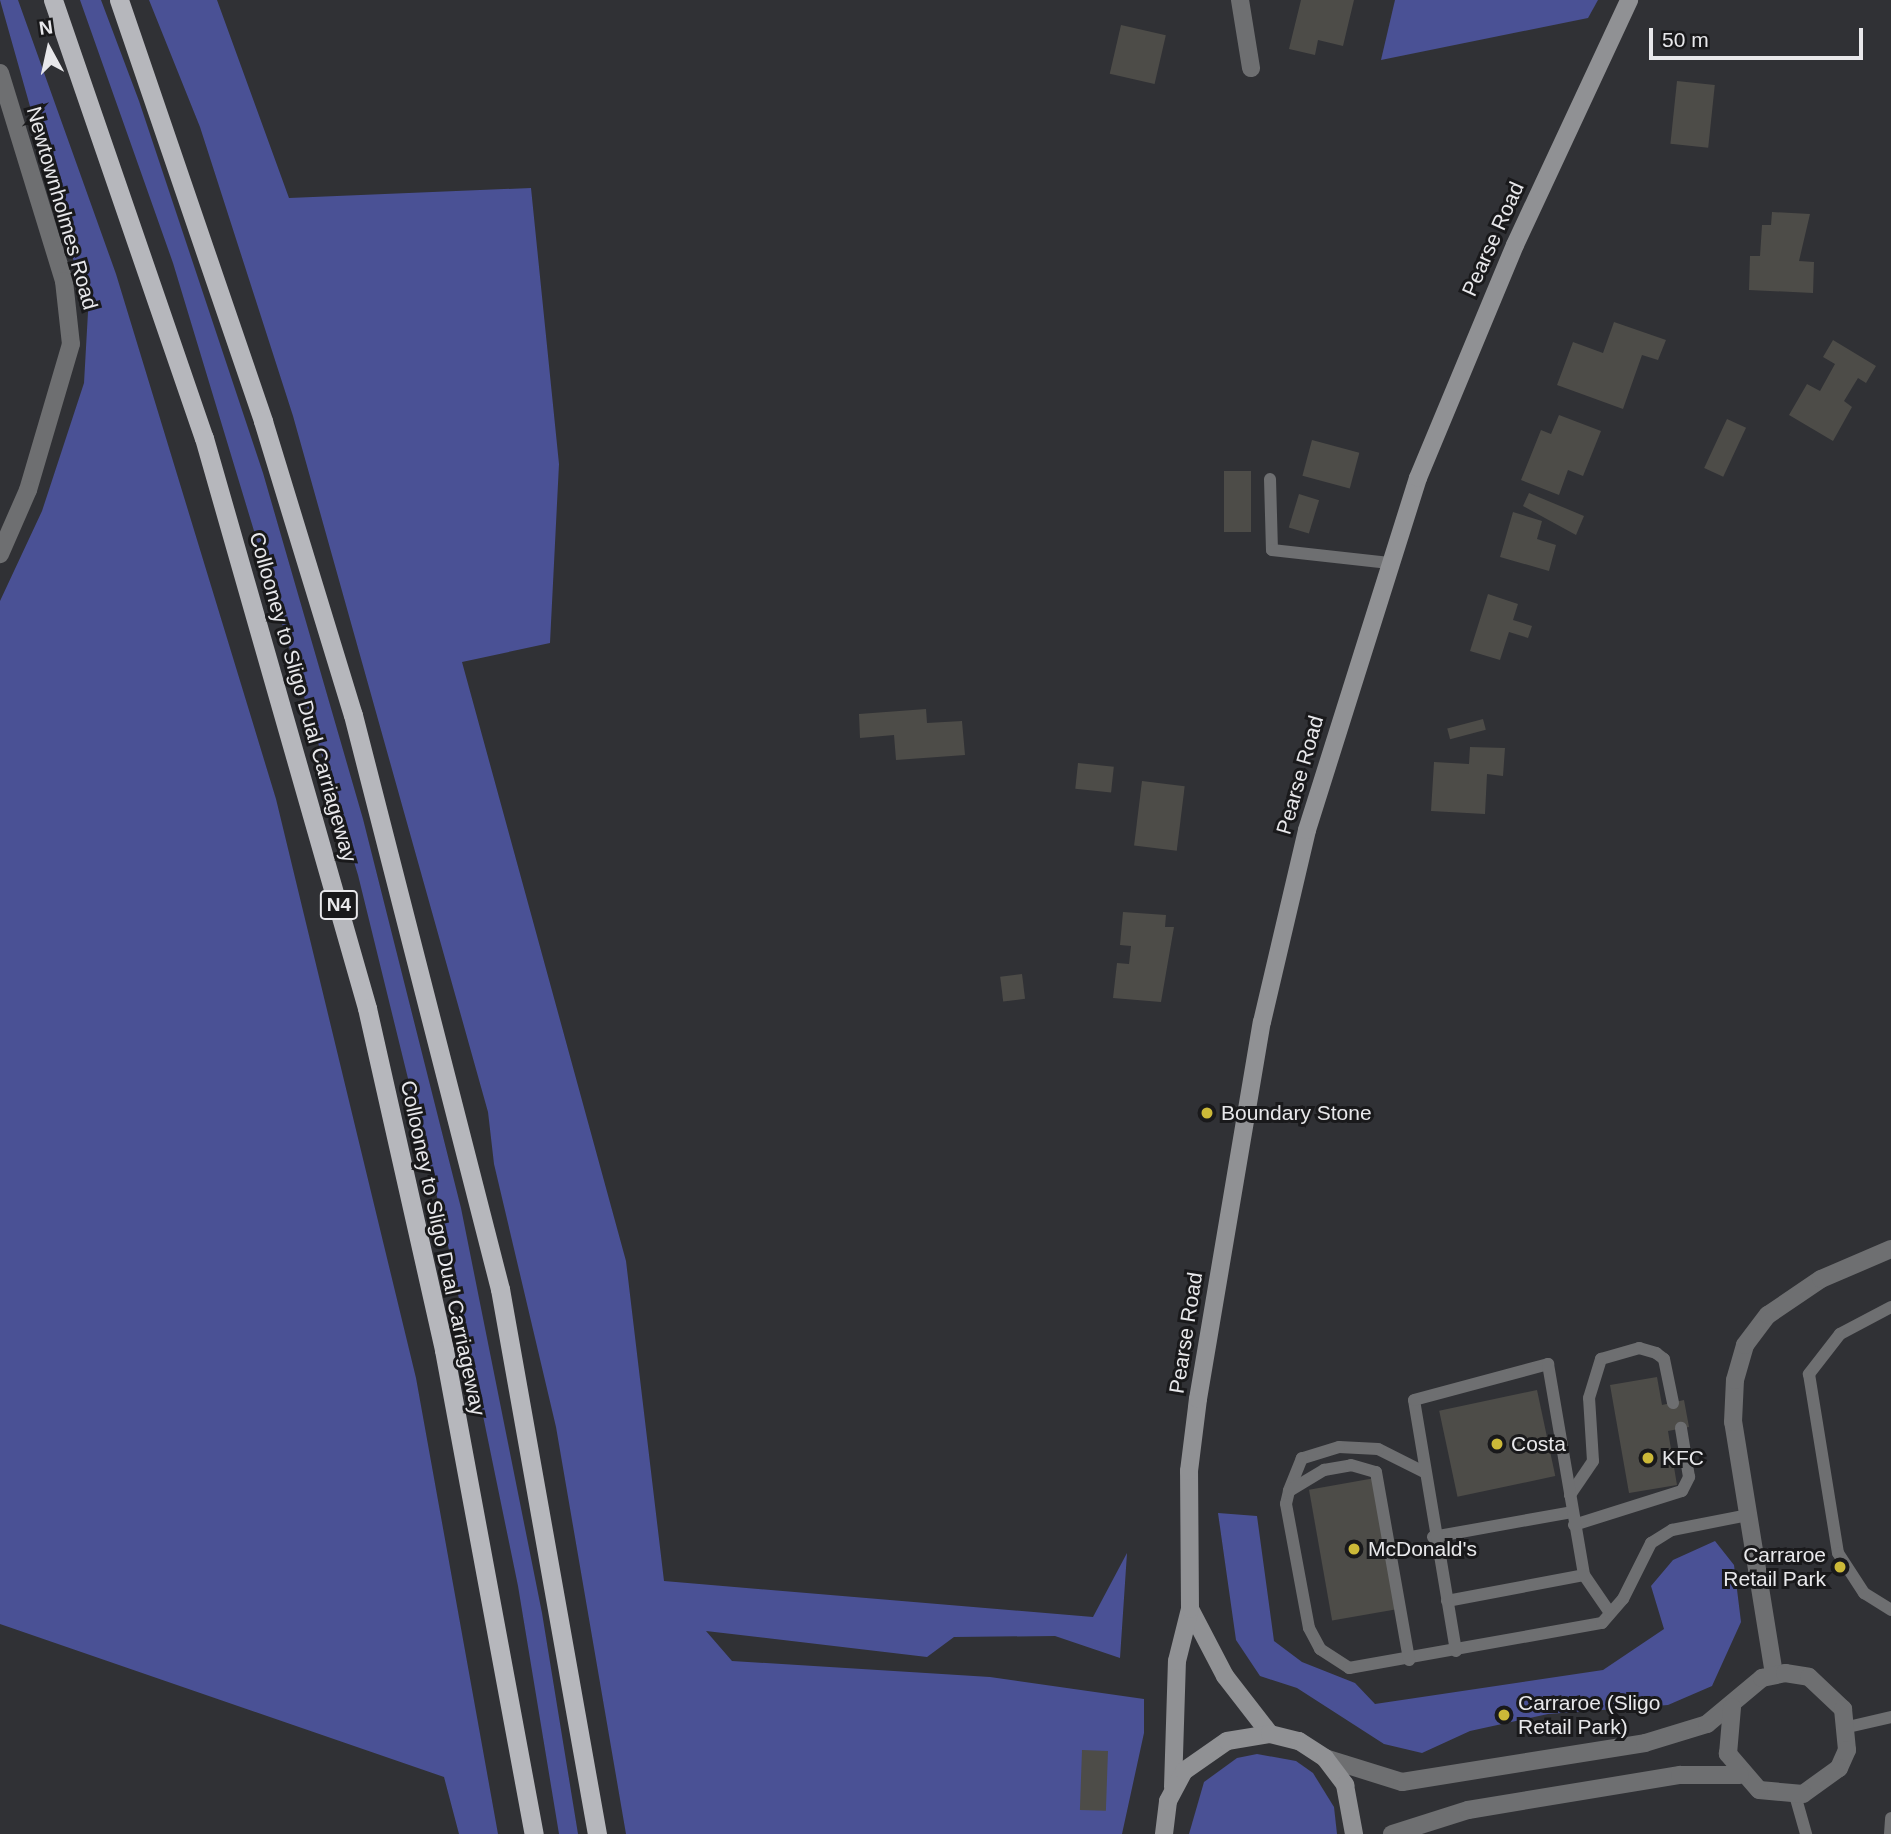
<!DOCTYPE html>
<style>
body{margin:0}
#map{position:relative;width:1891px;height:1834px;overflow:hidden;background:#303135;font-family:Helvetica,sans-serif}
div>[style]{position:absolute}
.green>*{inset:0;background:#4a5195}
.building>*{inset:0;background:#4d4c48;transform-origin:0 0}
.service>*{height:12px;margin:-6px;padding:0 6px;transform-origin:6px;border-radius:6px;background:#6e6f71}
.minor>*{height:18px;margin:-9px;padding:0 9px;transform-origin:9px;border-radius:9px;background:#6e6f71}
.tertiary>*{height:18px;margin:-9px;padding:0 9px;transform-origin:9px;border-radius:9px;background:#6e6f71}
.secondary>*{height:18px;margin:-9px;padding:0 9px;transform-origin:9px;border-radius:9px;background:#909194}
.trunk>*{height:19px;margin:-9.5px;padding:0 9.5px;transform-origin:9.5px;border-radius:9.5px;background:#b6b7bc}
.dots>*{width:19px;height:19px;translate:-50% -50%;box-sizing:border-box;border:4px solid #19191b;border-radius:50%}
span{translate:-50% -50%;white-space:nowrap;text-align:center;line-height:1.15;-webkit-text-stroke:6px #19191b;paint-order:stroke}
.shield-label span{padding:2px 5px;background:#19191b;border:2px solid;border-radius:5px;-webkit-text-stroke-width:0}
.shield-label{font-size:19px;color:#e8e8eb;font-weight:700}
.street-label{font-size:21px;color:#e8e8eb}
.poi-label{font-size:21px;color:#e8e8eb}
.left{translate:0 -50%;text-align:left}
.right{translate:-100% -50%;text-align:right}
.north{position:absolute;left:14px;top:14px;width:70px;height:70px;-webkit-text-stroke:5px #19191b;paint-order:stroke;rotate:352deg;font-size:19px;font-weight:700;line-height:28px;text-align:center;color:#e8e8eb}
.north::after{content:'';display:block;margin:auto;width:24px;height:32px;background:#e8e8eb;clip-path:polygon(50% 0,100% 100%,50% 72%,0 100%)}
.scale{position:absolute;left:1649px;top:28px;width:214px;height:32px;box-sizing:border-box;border:4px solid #e8e8eb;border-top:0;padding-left:9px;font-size:21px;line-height:24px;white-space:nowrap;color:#e8e8eb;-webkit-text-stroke:5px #19191b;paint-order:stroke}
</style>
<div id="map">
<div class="green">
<div style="clip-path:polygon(0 0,18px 0,116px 274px,276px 799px,416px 1378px,498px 1834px,459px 1834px,444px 1777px,0 1624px,0 601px,42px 511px,84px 383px,88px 312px)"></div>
<div style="clip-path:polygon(80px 0,101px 0,139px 101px,263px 473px,363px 819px,461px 1208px,542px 1613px,578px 1834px,559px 1834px,518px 1586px,443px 1221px,358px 875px,173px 263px)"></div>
<div style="clip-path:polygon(149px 0,217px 0,289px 198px,531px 188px,559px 464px,550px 643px,462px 662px,626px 1261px,664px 1581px,1093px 1617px,1127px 1553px,1120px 1658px,1055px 1636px,954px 1637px,927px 1657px,706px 1631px,732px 1661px,990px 1677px,1144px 1699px,1144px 1733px,1122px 1834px,626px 1834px,556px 1427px,494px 1164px,488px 1112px,293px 416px,200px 127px)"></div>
<div style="clip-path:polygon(1395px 0,1598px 0,1588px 18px,1381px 60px)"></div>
<div style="clip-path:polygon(1218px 1513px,1257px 1516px,1274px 1641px,1302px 1662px,1355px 1683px,1375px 1704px,1603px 1670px,1664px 1629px,1651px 1586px,1673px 1560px,1715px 1541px,1734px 1565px,1741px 1622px,1712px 1686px,1668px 1705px,1548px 1714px,1470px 1731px,1422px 1753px,1384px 1744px,1297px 1688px,1260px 1676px,1236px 1640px)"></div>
<div style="clip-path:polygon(1257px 1754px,1296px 1761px,1313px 1773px,1334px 1807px,1337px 1834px,1189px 1834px,1204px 1782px,1237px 1758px)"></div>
</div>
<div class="building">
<div style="clip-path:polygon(1301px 0,1354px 0,1343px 46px,1318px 40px,1315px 55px,1289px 49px)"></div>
<div style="left:1121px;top:25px;width:46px;height:50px;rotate:13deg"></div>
<div style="left:1677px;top:81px;width:38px;height:63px;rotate:6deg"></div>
<div style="clip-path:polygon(1772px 212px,1810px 214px,1799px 261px,1814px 262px,1813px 293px,1749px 290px,1750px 256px,1760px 256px,1762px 225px,1771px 225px)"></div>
<div style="clip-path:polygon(1614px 322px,1666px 340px,1658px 360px,1642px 355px,1623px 409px,1557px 385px,1573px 342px,1603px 353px)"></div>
<div style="clip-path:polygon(1833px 340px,1876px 366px,1866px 383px,1858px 378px,1844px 401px,1852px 407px,1833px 441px,1789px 415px,1807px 384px,1820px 391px,1835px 364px,1823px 357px)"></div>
<div style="clip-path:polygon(1559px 415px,1601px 431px,1583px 476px,1568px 470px,1559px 495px,1521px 480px,1541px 430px,1551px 434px)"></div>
<div style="left:1727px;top:419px;width:21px;height:54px;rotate:25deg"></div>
<div style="left:1312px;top:440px;width:49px;height:37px;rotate:15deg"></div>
<div style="left:1251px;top:471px;width:61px;height:27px;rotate:90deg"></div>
<div style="clip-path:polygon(1529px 493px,1584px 516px,1576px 535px,1523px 506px)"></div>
<div style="left:1299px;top:494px;width:21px;height:35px;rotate:17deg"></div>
<div style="clip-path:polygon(1513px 512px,1542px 521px,1537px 539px,1556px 545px,1549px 571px,1500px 557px)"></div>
<div style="clip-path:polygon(1488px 594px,1518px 604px,1513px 620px,1532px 626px,1528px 638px,1509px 632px,1500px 660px,1470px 651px)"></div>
<div style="clip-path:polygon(926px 709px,927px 723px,962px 721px,965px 755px,896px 760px,894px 735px,860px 738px,859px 714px)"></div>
<div style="left:1483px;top:719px;width:11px;height:37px;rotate:75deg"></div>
<div style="clip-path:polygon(1470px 747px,1505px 748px,1503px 776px,1487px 774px,1485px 814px,1431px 811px,1434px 762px,1469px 764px)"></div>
<div style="left:1078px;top:763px;width:36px;height:26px;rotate:6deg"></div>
<div style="left:1142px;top:781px;width:43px;height:65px;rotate:7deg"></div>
<div style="clip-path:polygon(1123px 912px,1166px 915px,1165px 927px,1174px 927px,1161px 1002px,1113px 998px,1117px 963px,1129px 964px,1131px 946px,1120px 945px)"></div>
<div style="left:1022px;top:974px;width:25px;height:22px;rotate:83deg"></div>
<div style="clip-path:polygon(1657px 1377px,1662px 1405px,1684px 1400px,1689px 1427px,1668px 1431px,1677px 1485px,1629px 1493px,1610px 1385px)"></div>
<div style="left:1537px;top:1390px;width:88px;height:100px;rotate:78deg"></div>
<div style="left:1375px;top:1478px;width:133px;height:67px;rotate:80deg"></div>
<div style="left:1082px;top:1750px;width:26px;height:60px;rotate:2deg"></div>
</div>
<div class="service">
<div style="left:1270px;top:479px;width:71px;rotate:88.4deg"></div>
<div style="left:1272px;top:550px;width:118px;rotate:6.3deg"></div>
<div style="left:1891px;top:1307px;width:58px;rotate:152.1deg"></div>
<div style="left:1840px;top:1334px;width:51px;rotate:127.8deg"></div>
<div style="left:1809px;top:1374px;width:181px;rotate:80.8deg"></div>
<div style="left:1838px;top:1553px;width:48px;rotate:57deg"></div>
<div style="left:1864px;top:1593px;width:32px;rotate:32deg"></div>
<div style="left:1424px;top:1472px;width:51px;rotate:-153.4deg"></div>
<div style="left:1378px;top:1449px;width:39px;rotate:-177deg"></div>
<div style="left:1339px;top:1447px;width:39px;rotate:163deg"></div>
<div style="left:1302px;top:1458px;width:35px;rotate:112deg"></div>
<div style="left:1289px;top:1491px;width:13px;rotate:103deg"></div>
<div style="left:1286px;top:1504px;width:126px;rotate:79.5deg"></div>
<div style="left:1309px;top:1628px;width:24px;rotate:62deg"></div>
<div style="left:1320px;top:1649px;width:35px;rotate:33deg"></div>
<div style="left:1349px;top:1668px;width:257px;rotate:-10.1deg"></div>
<div style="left:1602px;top:1623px;width:32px;rotate:-49deg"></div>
<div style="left:1623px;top:1599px;width:63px;rotate:-63.4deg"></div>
<div style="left:1651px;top:1543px;width:25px;rotate:-32deg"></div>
<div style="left:1672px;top:1530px;width:77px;rotate:-11.2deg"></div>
<div style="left:1289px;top:1491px;width:41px;rotate:-31deg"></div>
<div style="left:1324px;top:1470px;width:27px;rotate:-10deg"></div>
<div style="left:1351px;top:1465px;width:26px;rotate:16deg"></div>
<div style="left:1376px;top:1472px;width:191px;rotate:80deg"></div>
<div style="left:1570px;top:1495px;width:41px;rotate:-55.9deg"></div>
<div style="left:1593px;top:1461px;width:63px;rotate:-93.6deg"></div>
<div style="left:1589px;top:1398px;width:41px;rotate:-72.9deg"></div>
<div style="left:1601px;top:1359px;width:40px;rotate:-16deg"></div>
<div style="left:1639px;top:1348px;width:18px;rotate:16deg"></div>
<div style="left:1656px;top:1353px;width:10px;rotate:37deg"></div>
<div style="left:1664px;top:1359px;width:45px;rotate:78.4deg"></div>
<div style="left:1574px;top:1525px;width:113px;rotate:-17.5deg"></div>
<div style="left:1682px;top:1491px;width:16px;rotate:-63deg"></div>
<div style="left:1689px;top:1477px;width:50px;rotate:-99.3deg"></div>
<div style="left:1433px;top:1537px;width:141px;rotate:-10.2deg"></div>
<div style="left:1447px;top:1601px;width:139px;rotate:-10.7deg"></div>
<div style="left:1456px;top:1651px;width:254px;rotate:-99.5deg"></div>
<div style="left:1414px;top:1400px;width:139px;rotate:-15deg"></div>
<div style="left:1548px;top:1364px;width:214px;rotate:80.3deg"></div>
<div style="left:1584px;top:1575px;width:46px;rotate:55.6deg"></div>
<div style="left:1848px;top:1727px;width:44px;rotate:-13.1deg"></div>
<div style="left:1795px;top:1795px;width:41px;rotate:74.2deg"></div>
<div style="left:1890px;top:1834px;width:16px;rotate:-86deg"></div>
</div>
<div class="minor">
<div style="left:1240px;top:0;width:69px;rotate:80.8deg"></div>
<div style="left:1774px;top:1674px;width:255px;rotate:-99.2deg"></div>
<div style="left:1733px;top:1422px;width:42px;rotate:-87.3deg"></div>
<div style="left:1735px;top:1380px;width:36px;rotate:-74deg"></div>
<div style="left:1745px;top:1345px;width:38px;rotate:-53deg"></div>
<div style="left:1768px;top:1315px;width:64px;rotate:-34.2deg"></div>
<div style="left:1821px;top:1279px;width:76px;rotate:-23.2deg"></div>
<div style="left:1325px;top:1758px;width:81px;rotate:17.3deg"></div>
<div style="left:1402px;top:1782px;width:246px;rotate:-9.1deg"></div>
<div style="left:1645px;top:1743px;width:65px;rotate:-17deg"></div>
<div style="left:1707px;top:1724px;width:72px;rotate:-39.9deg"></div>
<div style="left:1762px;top:1678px;width:24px;rotate:-12deg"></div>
<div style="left:1785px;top:1673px;width:24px;rotate:9deg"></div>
<div style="left:1809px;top:1677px;width:47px;rotate:43.3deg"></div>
<div style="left:1843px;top:1709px;width:41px;rotate:84.4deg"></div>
<div style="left:1847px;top:1750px;width:20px;rotate:114deg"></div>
<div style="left:1839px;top:1768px;width:44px;rotate:144.2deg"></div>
<div style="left:1803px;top:1794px;width:44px;rotate:-174.8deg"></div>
<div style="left:1759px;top:1790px;width:48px;rotate:-130.7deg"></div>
<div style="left:1728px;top:1754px;width:47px;rotate:-85.1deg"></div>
<div style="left:1392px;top:1834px;width:80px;rotate:-17.5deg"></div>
<div style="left:1468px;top:1810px;width:215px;rotate:-9.4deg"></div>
<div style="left:1680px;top:1775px;width:60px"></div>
</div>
<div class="tertiary">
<div style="left:0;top:73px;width:218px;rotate:72.9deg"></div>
<div style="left:64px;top:281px;width:63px;rotate:83.7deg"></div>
<div style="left:71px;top:344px;width:152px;rotate:106.4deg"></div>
<div style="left:28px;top:490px;width:70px;rotate:113.6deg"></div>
</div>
<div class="secondary">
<div style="left:1190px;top:1609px;width:76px;rotate:62.4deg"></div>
<div style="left:1225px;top:1676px;width:73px;rotate:52.2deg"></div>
<div style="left:1173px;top:1787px;width:126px;rotate:-88.2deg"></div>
<div style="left:1177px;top:1661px;width:54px;rotate:-76deg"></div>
<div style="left:1190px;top:1609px;width:138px;rotate:-90.4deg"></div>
<div style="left:1189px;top:1471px;width:73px;rotate:-82.9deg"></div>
<div style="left:1198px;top:1399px;width:382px;rotate:-80.4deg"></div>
<div style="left:1262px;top:1022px;width:197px;rotate:-76.8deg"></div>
<div style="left:1307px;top:830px;width:369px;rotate:-72.5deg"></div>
<div style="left:1418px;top:478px;width:252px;rotate:-67.4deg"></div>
<div style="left:1515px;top:245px;width:270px;rotate:-65deg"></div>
<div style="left:1164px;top:1834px;width:33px;rotate:-83deg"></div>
<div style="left:1168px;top:1801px;width:34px;rotate:-62deg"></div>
<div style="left:1184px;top:1771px;width:52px;rotate:-34.9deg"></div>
<div style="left:1227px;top:1741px;width:44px;rotate:-9.2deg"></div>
<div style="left:1270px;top:1734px;width:30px;rotate:14deg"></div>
<div style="left:1299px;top:1741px;width:31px;rotate:33deg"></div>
<div style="left:1325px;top:1758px;width:34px;rotate:53deg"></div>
<div style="left:1345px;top:1785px;width:50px;rotate:79.6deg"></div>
</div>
<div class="trunk">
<div style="left:53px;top:0;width:463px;rotate:71deg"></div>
<div style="left:204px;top:438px;width:593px;rotate:74.04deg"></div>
<div style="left:367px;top:1008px;width:351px;rotate:77.3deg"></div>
<div style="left:444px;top:1350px;width:492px;rotate:79.5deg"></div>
<div style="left:119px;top:0;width:445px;rotate:71.1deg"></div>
<div style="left:263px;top:421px;width:307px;rotate:73deg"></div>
<div style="left:353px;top:715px;width:593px;rotate:75.64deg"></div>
<div style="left:500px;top:1289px;width:554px;rotate:79.91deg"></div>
</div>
<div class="dots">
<div style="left:1207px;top:1113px;background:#ccb938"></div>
<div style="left:1497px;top:1444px;background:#ccb938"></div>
<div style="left:1648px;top:1458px;background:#ccb938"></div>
<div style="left:1354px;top:1549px;background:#ccb938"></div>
<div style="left:1840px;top:1567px;background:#ccb938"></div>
<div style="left:1504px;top:1715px;background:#ccb938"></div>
</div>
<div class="shield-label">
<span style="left:339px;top:905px">N4</span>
</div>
<div class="street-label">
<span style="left:62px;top:208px;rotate:74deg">Newtownholmes Road</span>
<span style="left:1493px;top:239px;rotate:-66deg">Pearse Road</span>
<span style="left:303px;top:697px;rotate:74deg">Collooney to Sligo Dual Carriageway</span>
<span style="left:1300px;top:775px;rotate:-74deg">Pearse Road</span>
<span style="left:443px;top:1248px;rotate:78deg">Collooney to Sligo Dual Carriageway</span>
<span style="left:1186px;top:1333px;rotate:-81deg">Pearse Road</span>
</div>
<div class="poi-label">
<span class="left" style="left:1221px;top:1113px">Boundary Stone</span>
<span class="left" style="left:1511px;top:1444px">Costa</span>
<span class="left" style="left:1662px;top:1458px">KFC</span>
<span class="left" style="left:1368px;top:1549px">McDonald's</span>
<span class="right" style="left:1826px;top:1567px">Carraroe<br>Retail Park</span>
<span class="left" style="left:1518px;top:1715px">Carraroe (Sligo<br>Retail Park)</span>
</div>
<div class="north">N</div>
<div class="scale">50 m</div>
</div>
